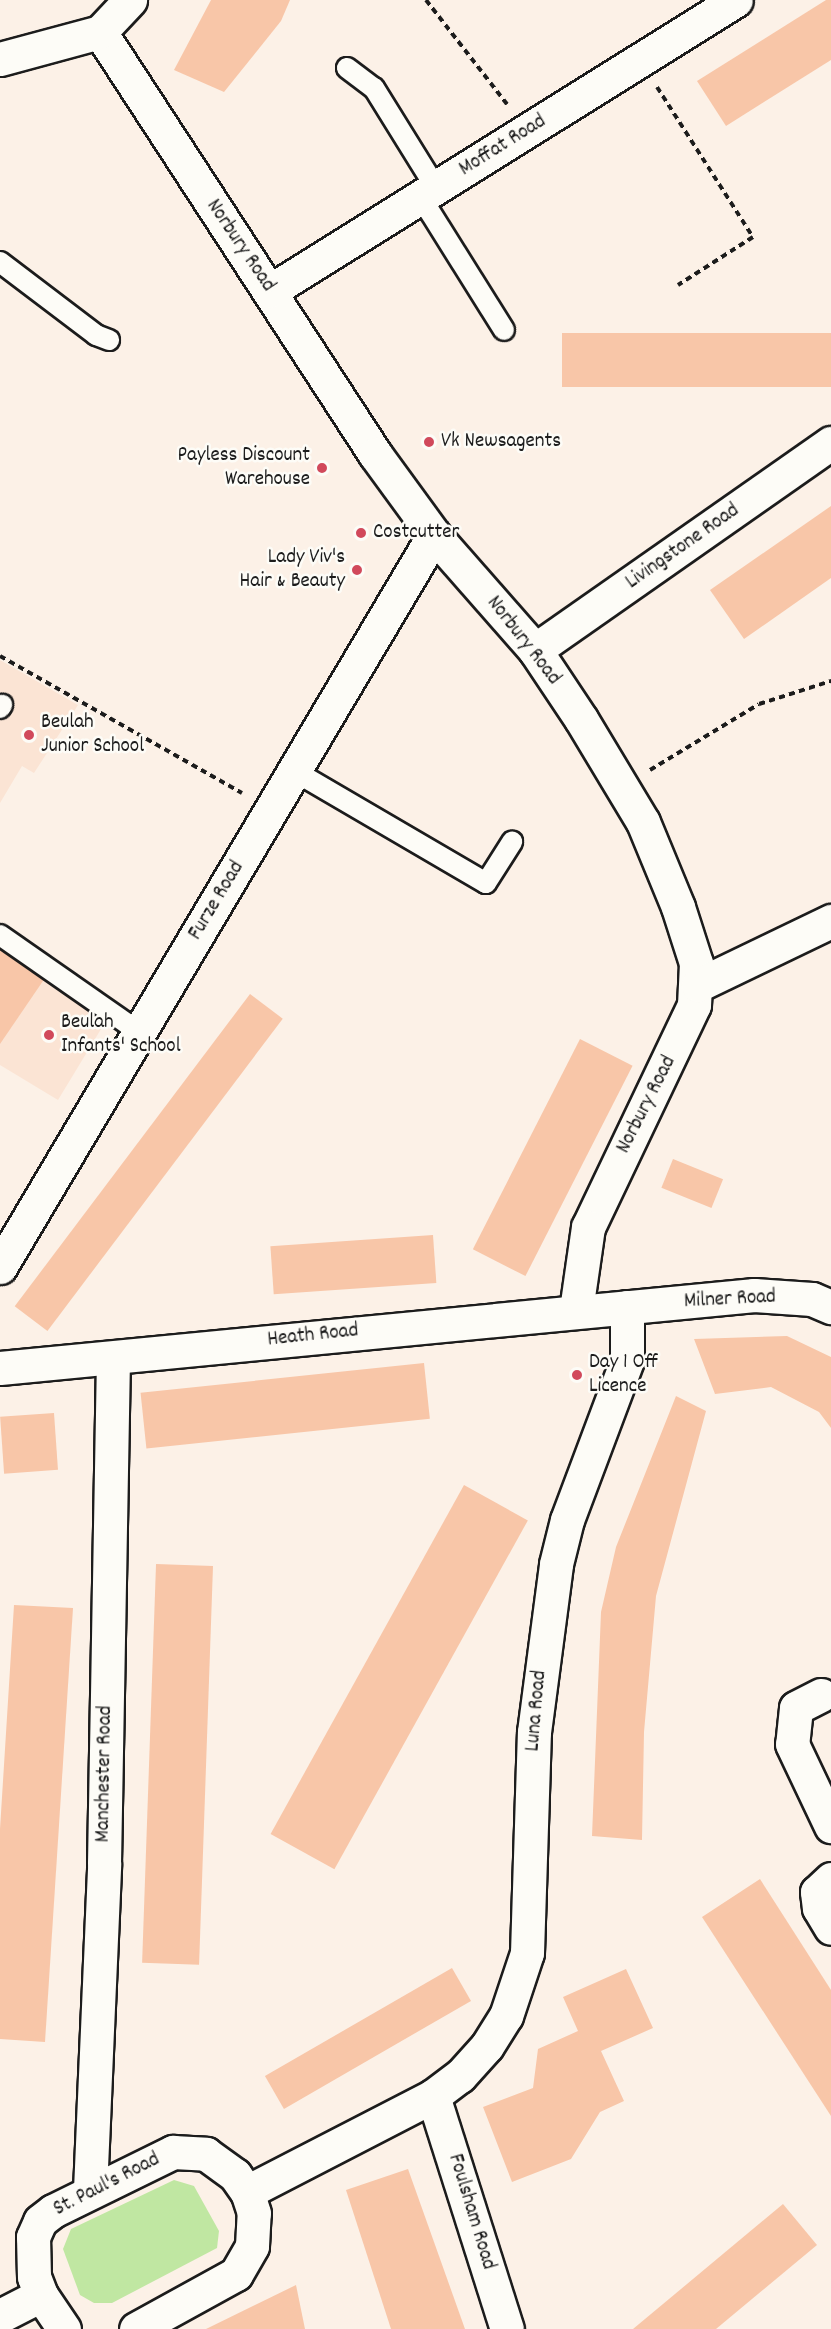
<!DOCTYPE html>
<style>
body{margin:0}
#map{position:relative;width:831px;height:2329px;overflow:hidden;background:#fcf1e7;font-family:Dekko,sans-serif}
div>[style]{position:absolute}
.built>*{inset:0;background:#fbe4d4}
.green>*{inset:0;background:#c0e7a2}
.building>*{inset:0;background:#f8c6a8;transform-origin:0 0}
.path>*{height:4px;margin-top:-2px;transform-origin:0;background:repeating-linear-gradient(90deg,#1c1c1c 0 6px,transparent 0 10.5px)}
.roads{filter:drop-shadow(2px 0 #1c1c1c) drop-shadow(-2px 0 #1c1c1c) drop-shadow(0 2px #1c1c1c) drop-shadow(0 -2px #1c1c1c)}
.service>*{height:20px;margin:-10px;padding:0 10px;transform-origin:10px;border-radius:10px;background:#fdfcf7}
.minor>*{height:33px;margin:-16.5px;padding:0 16.5px;transform-origin:16.5px;border-radius:16.5px;background:#fdfcf7}
.dots>*{width:16px;height:16px;translate:-50% -50%;box-sizing:border-box;border:3px solid #fdfcf7;border-radius:50%}
span{translate:-50% -50%;white-space:nowrap;text-align:center;line-height:1.15;-webkit-text-stroke:5px #fdfcf7;paint-order:stroke}
.street-label{font-size:21px;color:#1c1c1c}
.poi-label{font-size:21px;color:#1c1c1c}
.left{translate:0 -50%;text-align:left}
.right{translate:-100% -50%;text-align:right}
</style>
<div id="map">
<div class="built">
<div style="clip-path:polygon(0 660px,78px 705px,34px 773px,22px 766px,0 803px)"></div>
<div style="clip-path:polygon(0 932px,115px 1006px,58px 1100px,0 1065px)"></div>
</div>
<div class="green">
<div style="clip-path:polygon(174px 2180px,194px 2186px,219px 2231px,217px 2248px,112px 2303px,94px 2303px,80px 2295px,63px 2249px,71px 2229px)"></div>
</div>
<div class="building">
<div style="clip-path:polygon(211px 0,290px 0,281px 21px,224px 92px,174px 70px)"></div>
<div style="clip-path:polygon(826px 0,831px 0,831px 60px,726px 126px,697px 81px)"></div>
<div style="left:831px;top:333px;width:54px;height:269px;rotate:90deg"></div>
<div style="clip-path:polygon(831px 506px,831px 578px,744px 639px,710px 590px)"></div>
<div style="clip-path:polygon(0 948px,45px 978px,0 1044px)"></div>
<div style="left:250px;top:994px;width:41px;height:391px;rotate:37deg"></div>
<div style="left:580px;top:1039px;width:59px;height:236px;rotate:27deg"></div>
<div style="left:673px;top:1159px;width:54px;height:31px;rotate:22deg"></div>
<div style="left:433px;top:1235px;width:48px;height:163px;rotate:86deg"></div>
<div style="clip-path:polygon(787px 1336px,831px 1357px,831px 1428px,819px 1412px,771px 1387px,715px 1394px,694px 1339px)"></div>
<div style="left:424px;top:1363px;width:56px;height:285px;rotate:84deg"></div>
<div style="clip-path:polygon(676px 1396px,706px 1411px,656px 1596px,644px 1732px,642px 1840px,592px 1836px,601px 1612px,616px 1547px)"></div>
<div style="left:54px;top:1413px;width:57px;height:54px;rotate:86deg"></div>
<div style="left:464px;top:1485px;width:73px;height:399px;rotate:29deg"></div>
<div style="left:213px;top:1566px;width:399px;height:57px;rotate:92deg"></div>
<div style="clip-path:polygon(14px 1605px,73px 1608px,45px 2042px,0 2039px,0 1829px)"></div>
<div style="clip-path:polygon(760px 1879px,831px 1990px,831px 2116px,702px 1917px)"></div>
<div style="left:452px;top:1968px;width:38px;height:216px;rotate:60deg"></div>
<div style="clip-path:polygon(626px 1969px,653px 2028px,601px 2051px,624px 2101px,600px 2112px,571px 2159px,512px 2182px,483px 2107px,533px 2088px,538px 2049px,578px 2031px,563px 1997px)"></div>
<div style="clip-path:polygon(408px 2169px,465px 2329px,391px 2329px,346px 2190px)"></div>
<div style="clip-path:polygon(783px 2204px,817px 2245px,716px 2329px,633px 2329px)"></div>
<div style="clip-path:polygon(296px 2285px,305px 2329px,206px 2329px)"></div>
</div>
<div class="path">
<div style="left:426px;top:0;width:132px;rotate:52.1deg"></div>
<div style="left:657px;top:87px;width:178px;rotate:57.4deg"></div>
<div style="left:753px;top:237px;width:89px;rotate:147.4deg"></div>
<div style="left:0;top:656px;width:278px;rotate:29.5deg"></div>
<div style="left:650px;top:770px;width:127px;rotate:-31.2deg"></div>
<div style="left:759px;top:704px;width:76px;rotate:-17.7deg"></div>
</div>
<div class="roads">
<div class="service">
<div style="left:347px;top:68px;width:34px;rotate:37deg"></div>
<div style="left:374px;top:88px;width:118px;rotate:58.2deg"></div>
<div style="left:420px;top:196px;width:158px;rotate:57.9deg"></div>
<div style="left:0;top:262px;width:121px;rotate:37.2deg"></div>
<div style="left:96px;top:335px;width:14px;rotate:21deg"></div>
<div style="left:0;top:708px;width:4px;rotate:-56deg"></div>
<div style="left:296px;top:772px;width:220px;rotate:30.3deg"></div>
<div style="left:486px;top:883px;width:49px;rotate:-57.6deg"></div>
<div style="left:0;top:935px;width:169px;rotate:34.9deg"></div>
</div>
<div class="minor">
<div style="left:100px;top:32px;width:504px;rotate:56.91deg"></div>
<div style="left:375px;top:454px;width:100px;rotate:53.9deg"></div>
<div style="left:434px;top:535px;width:153px;rotate:48.7deg"></div>
<div style="left:535px;top:650px;width:83px;rotate:56.3deg"></div>
<div style="left:581px;top:719px;width:120px;rotate:59deg"></div>
<div style="left:643px;top:822px;width:92px;rotate:67.6deg"></div>
<div style="left:678px;top:907px;width:59px;rotate:72.2deg"></div>
<div style="left:696px;top:963px;width:42px;rotate:92.7deg"></div>
<div style="left:694px;top:1005px;width:246px;rotate:115.5deg"></div>
<div style="left:588px;top:1227px;width:84px;rotate:98.2deg"></div>
<div style="left:0;top:59px;width:104px;rotate:-15.1deg"></div>
<div style="left:100px;top:32px;width:44px;rotate:-46.8deg"></div>
<div style="left:270px;top:291px;width:549px;rotate:-31.98deg"></div>
<div style="left:535px;top:650px;width:361px;rotate:-35deg"></div>
<div style="left:698px;top:985px;width:148px;rotate:-25.7deg"></div>
<div style="left:0;top:1267px;width:851px;rotate:-59.34deg"></div>
<div style="left:0;top:1368px;width:758px;rotate:-5.53deg"></div>
<div style="left:754px;top:1295px;width:58px;rotate:3.9deg"></div>
<div style="left:812px;top:1299px;width:21px;rotate:23deg"></div>
<div style="left:821px;top:1695px;width:28px;rotate:153deg"></div>
<div style="left:796px;top:1708px;width:36px;rotate:96deg"></div>
<div style="left:792px;top:1744px;width:91px;rotate:64.6deg"></div>
<div style="left:831px;top:1879px;width:19px;rotate:137deg"></div>
<div style="left:817px;top:1892px;width:16px;rotate:83deg"></div>
<div style="left:819px;top:1908px;width:23px;rotate:59deg"></div>
<div style="left:433px;top:2096px;width:244px;rotate:72.4deg"></div>
<div style="left:90px;top:2190px;width:327px;rotate:-87.5deg"></div>
<div style="left:104px;top:1863px;width:505px;rotate:-88.98deg"></div>
<div style="left:41px;top:2295px;width:41px;rotate:55.9deg"></div>
<div style="left:0;top:2316px;width:46px;rotate:-27.1deg"></div>
<div style="left:41px;top:2295px;width:19px;rotate:-111deg"></div>
<div style="left:34px;top:2277px;width:40px;rotate:-91.4deg"></div>
<div style="left:33px;top:2237px;width:17px;rotate:-66deg"></div>
<div style="left:40px;top:2221px;width:16px;rotate:-38deg"></div>
<div style="left:53px;top:2211px;width:134px;rotate:-26.2deg"></div>
<div style="left:173px;top:2152px;width:33px;rotate:3deg"></div>
<div style="left:206px;top:2154px;width:36px;rotate:36deg"></div>
<div style="left:235px;top:2175px;width:21px;rotate:55deg"></div>
<div style="left:247px;top:2192px;width:209px;rotate:-27.3deg"></div>
<div style="left:433px;top:2096px;width:34px;rotate:-37deg"></div>
<div style="left:460px;top:2076px;width:40px;rotate:-48deg"></div>
<div style="left:487px;top:2046px;width:36px;rotate:-58deg"></div>
<div style="left:506px;top:2016px;width:66px;rotate:-71.6deg"></div>
<div style="left:527px;top:1953px;width:221px;rotate:-88.2deg"></div>
<div style="left:534px;top:1732px;width:169px;rotate:-82.5deg"></div>
<div style="left:556px;top:1564px;width:45px;rotate:-76deg"></div>
<div style="left:567px;top:1520px;width:171px;rotate:-69.4deg"></div>
<div style="left:627px;top:1360px;width:53px;rotate:-90deg"></div>
<div style="left:136px;top:2329px;width:114px;rotate:-28.8deg"></div>
<div style="left:236px;top:2274px;width:32px;rotate:-60deg"></div>
<div style="left:252px;top:2246px;width:33px;rotate:-87deg"></div>
<div style="left:254px;top:2213px;width:22px;rotate:-108deg"></div>
</div>
</div>
<div class="dots">
<div style="left:429px;top:442px;background:#d1495b"></div>
<div style="left:322px;top:468px;background:#d1495b"></div>
<div style="left:361px;top:533px;background:#d1495b"></div>
<div style="left:357px;top:570px;background:#d1495b"></div>
<div style="left:29px;top:735px;background:#d1495b"></div>
<div style="left:49px;top:1035px;background:#d1495b"></div>
<div style="left:577px;top:1375px;background:#d1495b"></div>
</div>
<div class="street-label">
<span style="left:503px;top:146px;rotate:-32deg">Moffat Road</span>
<span style="left:240px;top:246px;rotate:56deg">Norbury Road</span>
<span style="left:683px;top:547px;rotate:-35deg">Livingstone Road</span>
<span style="left:523px;top:641px;rotate:52deg">Norbury Road</span>
<span style="left:217px;top:901px;rotate:-59deg">Furze Road</span>
<span style="left:647px;top:1105px;rotate:-63deg">Norbury Road</span>
<span style="left:730px;top:1300px;rotate:-3deg">Milner Road</span>
<span style="left:313px;top:1336px;rotate:-6deg">Heath Road</span>
<span style="left:537px;top:1711px;rotate:-85deg">Luna Road</span>
<span style="left:105px;top:1774px;rotate:-89deg">Manchester Road</span>
<span style="left:107px;top:2185px;rotate:-27deg">St. Paul's Road</span>
<span style="left:471px;top:2212px;rotate:73deg">Foulsham Road</span>
</div>
<div class="poi-label">
<span class="left" style="left:441px;top:442px">Vk Newsagents</span>
<span class="right" style="left:310px;top:468px">Payless Discount<br>Warehouse</span>
<span class="left" style="left:373px;top:533px">Costcutter</span>
<span class="right" style="left:345px;top:570px">Lady Viv's<br>Hair &amp; Beauty</span>
<span class="left" style="left:41px;top:735px">Beulah<br>Junior School</span>
<span class="left" style="left:61px;top:1035px">Beulah<br>Infants' School</span>
<span class="left" style="left:589px;top:1375px">Day 1 Off<br>Licence</span>
</div>
</div>
